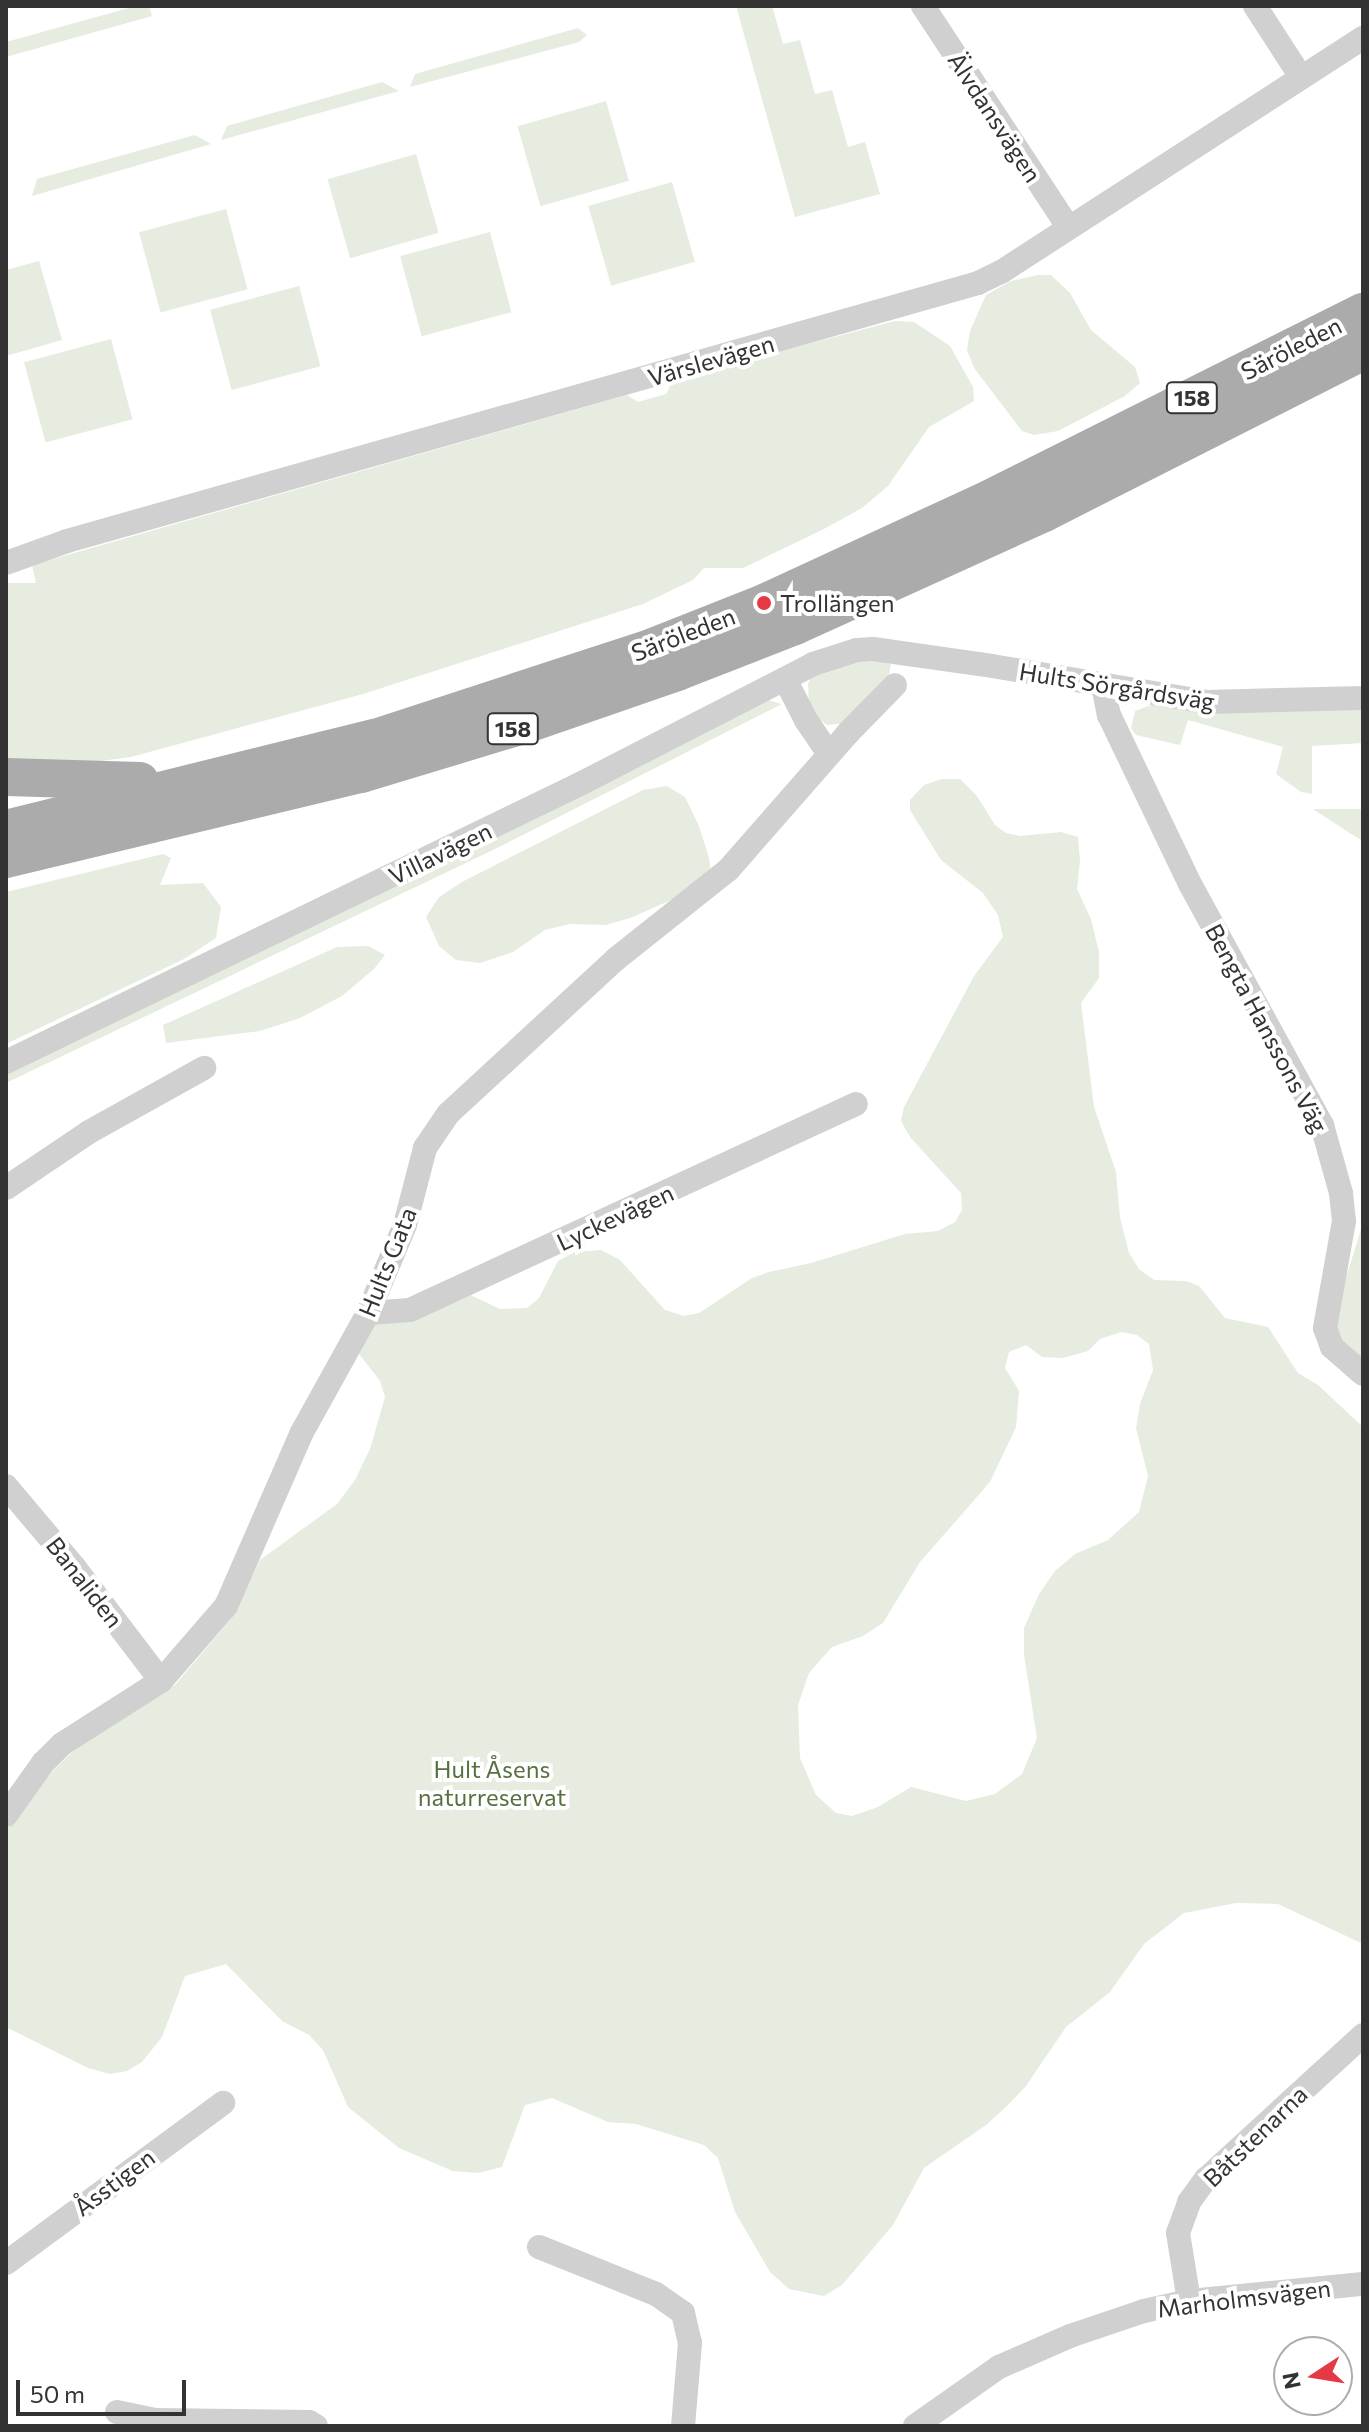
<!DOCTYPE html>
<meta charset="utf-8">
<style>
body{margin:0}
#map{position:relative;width:1369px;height:2432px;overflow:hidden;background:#fff;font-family:Commissioner,sans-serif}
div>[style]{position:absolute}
.green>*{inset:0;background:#e6ecdf;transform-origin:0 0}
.minor>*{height:24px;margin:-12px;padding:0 12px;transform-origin:12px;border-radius:12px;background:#d0d0d0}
.primary>*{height:38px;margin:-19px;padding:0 19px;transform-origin:19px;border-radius:19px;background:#ababab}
.dots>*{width:22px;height:22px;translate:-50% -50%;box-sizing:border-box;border:4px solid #fff;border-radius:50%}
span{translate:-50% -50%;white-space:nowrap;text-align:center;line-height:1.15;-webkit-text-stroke:8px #fff;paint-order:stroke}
.shield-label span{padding:2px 6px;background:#fff;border:2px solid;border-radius:6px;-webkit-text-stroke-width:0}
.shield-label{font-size:22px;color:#333;font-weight:700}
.street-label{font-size:24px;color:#333}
.poi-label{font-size:24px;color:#333}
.left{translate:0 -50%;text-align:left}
.park-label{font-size:24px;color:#56703f}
.frame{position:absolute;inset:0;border:8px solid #333;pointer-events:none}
.north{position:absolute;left:1273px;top:2336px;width:80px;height:80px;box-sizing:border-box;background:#fff;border:2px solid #adadad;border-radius:50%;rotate:258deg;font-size:22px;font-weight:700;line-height:32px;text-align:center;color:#333}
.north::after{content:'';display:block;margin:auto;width:28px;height:36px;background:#e63946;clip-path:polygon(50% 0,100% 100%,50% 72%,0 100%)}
.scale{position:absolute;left:16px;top:2380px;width:170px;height:36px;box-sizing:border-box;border:4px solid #333;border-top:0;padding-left:10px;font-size:24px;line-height:28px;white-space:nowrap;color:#333;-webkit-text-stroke:6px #fff;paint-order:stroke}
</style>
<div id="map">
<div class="green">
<div style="clip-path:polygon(136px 6px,149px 6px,152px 16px,6px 57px,6px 42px)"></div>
<div style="clip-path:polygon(736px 6px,772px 6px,783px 44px,800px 40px,815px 94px,832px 90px,848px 147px,865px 142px,880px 194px,795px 217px)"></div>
<div style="clip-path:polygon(578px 28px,587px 35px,579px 42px,410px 87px,415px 74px)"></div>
<div style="clip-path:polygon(382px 82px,399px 91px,221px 140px,227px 126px)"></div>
<div style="left:606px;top:101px;width:83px;height:92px;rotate:74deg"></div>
<div style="clip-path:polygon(195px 135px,211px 144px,32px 196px,37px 179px)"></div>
<div style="left:416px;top:154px;width:82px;height:92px;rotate:74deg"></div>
<div style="left:672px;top:182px;width:83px;height:87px;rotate:74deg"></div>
<div style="left:226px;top:209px;width:83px;height:90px;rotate:75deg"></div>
<div style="left:490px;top:232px;width:83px;height:93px;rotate:75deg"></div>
<div style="clip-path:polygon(39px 261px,62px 340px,6px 356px,6px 270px)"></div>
<div style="clip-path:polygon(1038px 275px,1051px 275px,1070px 293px,1091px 330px,1135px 367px,1140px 383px,1125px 396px,1058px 431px,1034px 435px,1022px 431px,974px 368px,967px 350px,970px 331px,986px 295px,1011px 281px)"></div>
<div style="left:299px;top:286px;width:83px;height:92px;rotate:75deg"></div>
<div style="clip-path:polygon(895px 321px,914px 322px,950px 346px,973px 387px,974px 401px,929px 427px,888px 486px,862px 508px,822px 530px,743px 568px,704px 568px,693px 580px,643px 604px,363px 694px,131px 757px,69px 765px,6px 764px,6px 583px,36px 583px,32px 565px,627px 395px,638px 402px,666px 394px,674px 379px)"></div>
<div style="left:111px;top:339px;width:83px;height:90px;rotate:75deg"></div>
<div style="clip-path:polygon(857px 657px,891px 664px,889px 675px,845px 723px,827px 725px,816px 717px,809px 705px,808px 683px,814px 674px)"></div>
<div style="clip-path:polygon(768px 700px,782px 704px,491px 851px,6px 1083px,6px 1071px)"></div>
<div style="clip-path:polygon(1154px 704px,1235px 713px,1363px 707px,1363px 743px,1312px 746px,1312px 794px,1301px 792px,1276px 774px,1283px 747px,1188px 720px,1180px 745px,1136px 735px,1131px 728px,1135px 711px)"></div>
<div style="clip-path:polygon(evenodd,942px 779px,960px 779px,977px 796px,995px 825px,1006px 833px,1020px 836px,1061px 832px,1078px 837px,1080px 861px,1077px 889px,1091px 919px,1099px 952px,1099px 978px,1081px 1003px,1094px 1107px,1116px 1172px,1120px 1218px,1129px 1253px,1139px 1269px,1154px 1280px,1186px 1281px,1199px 1286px,1225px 1318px,1268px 1327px,1298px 1373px,1318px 1385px,1363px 1427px,1363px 1944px,1278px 1904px,1236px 1903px,1184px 1913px,1144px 1944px,1110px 1992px,1066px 2027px,1026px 2086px,1007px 2106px,986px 2125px,924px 2168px,893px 2225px,842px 2285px,824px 2296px,789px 2289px,770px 2272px,735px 2212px,718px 2158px,704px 2145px,636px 2124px,608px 2122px,552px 2098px,525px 2105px,502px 2167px,478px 2173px,453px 2171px,399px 2148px,348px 2107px,323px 2050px,309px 2035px,282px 2021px,226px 1964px,185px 1976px,162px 2037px,142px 2062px,127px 2071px,110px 2074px,88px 2068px,6px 2027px,6px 1831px,41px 1783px,81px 1743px,175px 1685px,230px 1620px,260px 1560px,337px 1504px,355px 1480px,370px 1449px,385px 1397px,380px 1381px,359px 1354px,375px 1322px,458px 1289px,500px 1309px,527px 1308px,539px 1298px,558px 1261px,575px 1252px,601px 1250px,620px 1260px,665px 1310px,684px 1316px,699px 1313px,752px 1278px,769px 1272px,811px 1263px,905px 1234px,938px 1231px,955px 1222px,962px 1210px,961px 1193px,910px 1137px,901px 1121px,904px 1107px,974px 976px,1003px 937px,998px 915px,983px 893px,941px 860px,910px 810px,910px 800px,924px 785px,942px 779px,1121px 1332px,1137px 1335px,1149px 1344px,1153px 1370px,1140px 1404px,1136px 1428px,1148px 1476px,1139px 1512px,1108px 1540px,1075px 1554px,1055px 1571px,1039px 1594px,1024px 1628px,1024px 1655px,1037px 1738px,1022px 1774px,995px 1794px,966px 1801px,911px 1787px,878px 1807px,852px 1816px,836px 1813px,816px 1795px,800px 1758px,798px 1705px,809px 1673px,832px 1647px,863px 1636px,883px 1623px,920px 1562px,990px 1482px,1016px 1427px,1019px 1391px,1005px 1368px,1009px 1352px,1026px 1345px,1042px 1357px,1063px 1358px,1088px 1351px,1100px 1339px,1121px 1332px)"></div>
<div style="clip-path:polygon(667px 786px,685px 797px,699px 826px,709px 858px,711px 874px,694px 890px,630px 918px,606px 925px,570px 924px,545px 930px,513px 952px,480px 963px,456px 960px,439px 946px,426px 917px,439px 897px,462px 882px,643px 790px)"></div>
<div style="clip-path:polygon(1313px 809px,1363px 809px,1363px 841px,1348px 832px)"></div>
<div style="clip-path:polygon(163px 854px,171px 858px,160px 885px,203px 883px,221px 907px,216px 938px,184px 959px,6px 1044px,6px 892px)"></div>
<div style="clip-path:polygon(368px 946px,385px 955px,374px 969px,342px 996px,300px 1018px,260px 1031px,166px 1043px,163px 1025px,337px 947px)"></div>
<div style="clip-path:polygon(1363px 1223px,1363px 1359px,1342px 1342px,1336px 1330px,1340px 1297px)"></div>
</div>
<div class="minor">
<div style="left:923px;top:6px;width:264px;rotate:56.7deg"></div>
<div style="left:1255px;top:6px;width:85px;rotate:57.1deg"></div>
<div style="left:6px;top:563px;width:65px;rotate:-19.8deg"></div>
<div style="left:67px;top:541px;width:947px;rotate:-15.81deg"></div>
<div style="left:978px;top:283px;width:25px;rotate:-26deg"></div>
<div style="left:1001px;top:272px;width:431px;rotate:-32.9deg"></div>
<div style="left:785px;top:679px;width:46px;rotate:62.9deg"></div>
<div style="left:806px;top:720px;width:41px;rotate:55.9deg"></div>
<div style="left:1103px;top:685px;width:31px;rotate:79deg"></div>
<div style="left:1109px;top:715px;width:187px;rotate:64.4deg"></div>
<div style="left:1190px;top:884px;width:275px;rotate:61.3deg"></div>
<div style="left:1322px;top:1125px;width:71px;rotate:74.4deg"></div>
<div style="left:1341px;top:1193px;width:28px;rotate:84deg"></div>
<div style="left:1344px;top:1221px;width:109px;rotate:100.1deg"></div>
<div style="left:1325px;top:1328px;width:20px;rotate:70deg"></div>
<div style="left:1332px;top:1347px;width:41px;rotate:41.1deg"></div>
<div style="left:6px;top:1062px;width:636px;rotate:-25.84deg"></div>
<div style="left:578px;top:785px;width:264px;rotate:-27.2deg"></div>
<div style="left:813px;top:664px;width:46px;rotate:-17.7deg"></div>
<div style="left:857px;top:650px;width:16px;rotate:-4deg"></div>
<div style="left:873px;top:649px;width:120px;rotate:8.1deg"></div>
<div style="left:992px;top:666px;width:217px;rotate:9.5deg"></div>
<div style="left:1206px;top:702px;width:157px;rotate:-1.5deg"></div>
<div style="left:6px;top:1188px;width:100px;rotate:-34deg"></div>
<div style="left:89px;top:1132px;width:132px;rotate:-29.1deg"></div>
<div style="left:368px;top:1313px;width:42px;rotate:-4.1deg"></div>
<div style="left:410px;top:1310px;width:491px;rotate:-24.8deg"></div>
<div style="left:6px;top:1486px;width:107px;rotate:49.9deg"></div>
<div style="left:75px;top:1568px;width:142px;rotate:52.7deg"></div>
<div style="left:6px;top:1815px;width:64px;rotate:-54.6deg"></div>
<div style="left:43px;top:1763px;width:27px;rotate:-45deg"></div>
<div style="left:62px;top:1744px;width:117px;rotate:-32.5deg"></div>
<div style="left:161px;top:1681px;width:99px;rotate:-49.1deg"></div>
<div style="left:226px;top:1606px;width:188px;rotate:-66.4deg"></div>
<div style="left:301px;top:1434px;width:138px;rotate:-61deg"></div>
<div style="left:368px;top:1313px;width:95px;rotate:-67.2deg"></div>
<div style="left:405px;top:1225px;width:80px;rotate:-75.4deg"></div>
<div style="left:425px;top:1148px;width:41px;rotate:-55.9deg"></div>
<div style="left:448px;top:1114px;width:229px;rotate:-42.7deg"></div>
<div style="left:616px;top:959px;width:144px;rotate:-38.5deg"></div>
<div style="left:729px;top:869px;width:181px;rotate:-48.8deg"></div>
<div style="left:848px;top:733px;width:67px;rotate:-45.6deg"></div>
<div style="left:539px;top:2247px;width:126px;rotate:21.9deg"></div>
<div style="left:656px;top:2294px;width:33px;rotate:35deg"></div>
<div style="left:683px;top:2313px;width:31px;rotate:77deg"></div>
<div style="left:690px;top:2343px;width:83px;rotate:94.8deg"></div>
<div style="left:6px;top:2263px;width:270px;rotate:-36.4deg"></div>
<div style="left:1189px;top:2301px;width:69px;rotate:-99.2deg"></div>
<div style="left:1178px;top:2233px;width:33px;rotate:-70deg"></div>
<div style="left:1189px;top:2202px;width:29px;rotate:-54deg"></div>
<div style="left:1206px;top:2179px;width:213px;rotate:-42.5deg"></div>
<div style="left:117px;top:2412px;width:39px;rotate:12deg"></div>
<div style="left:155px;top:2420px;width:154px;rotate:0.7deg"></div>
<div style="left:309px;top:2422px;width:8px;rotate:30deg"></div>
<div style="left:915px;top:2426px;width:103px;rotate:-35.1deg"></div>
<div style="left:999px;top:2367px;width:77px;rotate:-23.6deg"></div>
<div style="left:1070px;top:2336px;width:78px;rotate:-18.7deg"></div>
<div style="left:1144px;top:2311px;width:46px;rotate:-12.5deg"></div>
<div style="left:1189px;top:2301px;width:175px;rotate:-5.6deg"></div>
</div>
<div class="primary">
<div style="left:6px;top:777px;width:134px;rotate:1.7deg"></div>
<div style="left:6px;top:829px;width:380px;rotate:-13.9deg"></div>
<div style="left:375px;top:738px;width:293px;rotate:-18.1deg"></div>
<div style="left:653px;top:647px;width:119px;rotate:-21.6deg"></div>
<div style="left:764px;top:603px;width:241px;rotate:-24.8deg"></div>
<div style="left:983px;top:502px;width:425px;rotate:-26.6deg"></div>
<div style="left:6px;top:859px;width:365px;rotate:-13.5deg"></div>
<div style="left:361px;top:774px;width:173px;rotate:-16.8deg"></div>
<div style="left:527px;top:724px;width:159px;rotate:-19.1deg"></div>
<div style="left:677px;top:672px;width:127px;rotate:-21.3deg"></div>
<div style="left:795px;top:626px;width:273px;rotate:-24.4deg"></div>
<div style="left:1044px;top:513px;width:358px;rotate:-26.9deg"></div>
</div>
<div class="dots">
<div style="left:764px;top:603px;background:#e63946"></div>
</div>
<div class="shield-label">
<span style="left:1192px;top:398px">158</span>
<span style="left:513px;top:729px">158</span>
</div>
<div class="street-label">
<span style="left:995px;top:117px;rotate:57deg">Älvdansvägen</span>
<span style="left:1291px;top:348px;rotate:-27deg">Säröleden</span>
<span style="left:711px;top:360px;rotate:-16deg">Värslevägen</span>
<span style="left:683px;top:634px;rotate:-21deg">Säröleden</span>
<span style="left:1117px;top:686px;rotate:9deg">Hults Sörgårdsväg</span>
<span style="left:440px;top:853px;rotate:-26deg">Villavägen</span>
<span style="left:1267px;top:1028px;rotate:62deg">Bengta Hanssons Väg</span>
<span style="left:615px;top:1217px;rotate:-25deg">Lyckevägen</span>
<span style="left:387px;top:1262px;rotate:-68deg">Hults Gata</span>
<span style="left:85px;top:1582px;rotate:52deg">Banaliden</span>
<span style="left:1255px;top:2136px;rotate:-44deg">Båtstenarna</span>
<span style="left:114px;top:2182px;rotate:-37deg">Åsstigen</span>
<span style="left:1244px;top:2298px;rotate:-7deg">Marholmsvägen</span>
</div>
<div class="poi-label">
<span class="left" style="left:780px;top:603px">Trollängen</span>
</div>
<div class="park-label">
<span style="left:492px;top:1783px">Hult Åsens<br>naturreservat</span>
</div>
<div class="frame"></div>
<div class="north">N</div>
<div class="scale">50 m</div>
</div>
